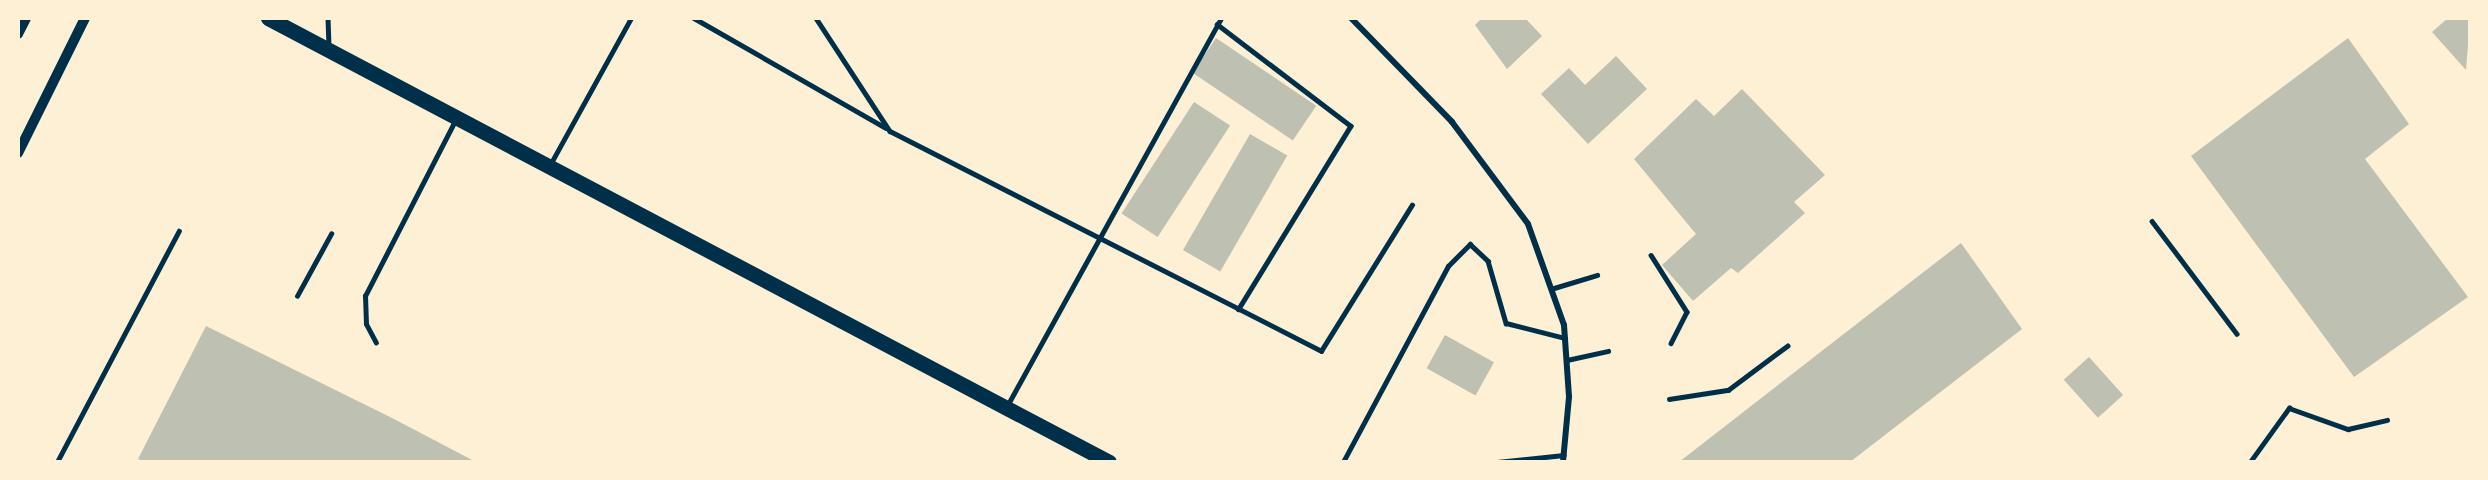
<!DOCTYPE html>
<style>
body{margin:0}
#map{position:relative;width:2488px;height:480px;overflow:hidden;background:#fdf0d5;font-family:"Alegreya Sans",sans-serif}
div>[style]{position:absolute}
.building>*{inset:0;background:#bec0b2;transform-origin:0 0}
.service>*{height:4.5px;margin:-2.25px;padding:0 2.25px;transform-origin:2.25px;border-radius:2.25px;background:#003049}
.minor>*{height:6px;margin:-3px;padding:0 3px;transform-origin:3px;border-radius:3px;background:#003049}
.tertiary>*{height:10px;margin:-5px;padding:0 5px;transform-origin:5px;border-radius:5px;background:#003049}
.primary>*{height:15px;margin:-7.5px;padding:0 7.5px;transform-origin:7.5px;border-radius:7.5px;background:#003049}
span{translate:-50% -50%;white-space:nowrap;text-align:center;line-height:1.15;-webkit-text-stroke:4.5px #fdf0d5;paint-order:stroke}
.frame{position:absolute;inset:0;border:20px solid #fdf0d5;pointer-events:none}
</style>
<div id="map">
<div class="building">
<div style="clip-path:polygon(1482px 18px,1525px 18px,1542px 36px,1507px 69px,1475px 25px)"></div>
<div style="clip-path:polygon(2448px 18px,2470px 20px,2466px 70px,2432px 32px)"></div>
<div style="left:1216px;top:38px;width:121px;height:42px;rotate:34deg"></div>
<div style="clip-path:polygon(2348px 38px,2409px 124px,2365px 159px,2468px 297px,2354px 377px,2191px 156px)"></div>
<div style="clip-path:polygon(1616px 56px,1647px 89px,1588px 144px,1541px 94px,1569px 68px,1585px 85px)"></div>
<div style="clip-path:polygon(1742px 89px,1825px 175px,1794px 202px,1805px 213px,1738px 273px,1731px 268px,1693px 301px,1662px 265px,1696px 234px,1634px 159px,1696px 99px,1714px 116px)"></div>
<div style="left:1194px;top:102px;width:43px;height:133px;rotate:33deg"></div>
<div style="left:1250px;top:134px;width:43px;height:134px;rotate:30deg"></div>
<div style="clip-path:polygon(1961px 243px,2022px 329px,1850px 462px,1679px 462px)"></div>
<div style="clip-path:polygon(206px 326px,392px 418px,476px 462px,145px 462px,138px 459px)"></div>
<div style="left:1445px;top:335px;width:56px;height:38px;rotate:29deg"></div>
<div style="left:2089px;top:357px;width:51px;height:34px;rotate:48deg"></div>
</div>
<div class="service">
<div style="left:328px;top:18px;width:27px;rotate:88deg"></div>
<div style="left:694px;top:18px;width:221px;rotate:29.8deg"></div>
<div style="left:816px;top:18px;width:135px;rotate:56.8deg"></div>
<div style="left:890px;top:131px;width:484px;rotate:27deg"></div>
<div style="left:1321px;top:351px;width:172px;rotate:-58.1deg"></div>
<div style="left:1217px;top:24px;width:168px;rotate:37.3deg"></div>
<div style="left:1351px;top:126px;width:215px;rotate:121.5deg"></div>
<div style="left:551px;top:163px;width:166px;rotate:-61.1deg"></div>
<div style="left:2152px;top:221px;width:141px;rotate:53deg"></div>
<div style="left:1651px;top:255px;width:67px;rotate:57.7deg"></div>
<div style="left:1687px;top:312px;width:35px;rotate:117deg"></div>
<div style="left:1554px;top:288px;width:45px;rotate:-16.8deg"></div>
<div style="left:297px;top:296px;width:71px;rotate:-61.3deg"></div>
<div style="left:376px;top:343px;width:21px;rotate:-118deg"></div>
<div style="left:366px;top:324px;width:28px;rotate:-92deg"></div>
<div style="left:365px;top:296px;width:197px;rotate:-62.8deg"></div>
<div style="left:1567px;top:360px;width:42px;rotate:-12.4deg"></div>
<div style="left:1669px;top:399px;width:60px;rotate:-8.7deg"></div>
<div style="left:1728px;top:390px;width:74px;rotate:-36.7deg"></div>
<div style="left:1007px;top:406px;width:443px;rotate:-61.1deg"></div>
<div style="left:57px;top:462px;width:261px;rotate:-62.2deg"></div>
<div style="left:1343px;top:462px;width:222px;rotate:-61.8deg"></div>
<div style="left:1448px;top:266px;width:31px;rotate:-45deg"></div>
<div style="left:1470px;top:244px;width:25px;rotate:43deg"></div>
<div style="left:1488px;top:261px;width:65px;rotate:73.8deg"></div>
<div style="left:1506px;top:323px;width:61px;rotate:14.3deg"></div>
<div style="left:1497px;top:462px;width:67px;rotate:-6deg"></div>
<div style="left:2250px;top:462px;width:67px;rotate:-54.2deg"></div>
<div style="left:2289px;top:408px;width:63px;rotate:19.6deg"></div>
<div style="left:2348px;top:429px;width:40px;rotate:-13deg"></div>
</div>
<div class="minor">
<div style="left:1351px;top:18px;width:145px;rotate:45.8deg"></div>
<div style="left:1452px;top:122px;width:127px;rotate:53.3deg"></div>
<div style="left:1528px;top:224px;width:107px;rotate:70.4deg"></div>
<div style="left:1564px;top:325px;width:72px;rotate:86deg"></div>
<div style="left:1569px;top:397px;width:65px;rotate:95.3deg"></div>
</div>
<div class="tertiary">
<div style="left:18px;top:34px;width:18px;rotate:-63deg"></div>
<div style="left:18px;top:153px;width:151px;rotate:-63.6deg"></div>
</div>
<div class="primary">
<div style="left:268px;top:18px;width:951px;rotate:27.83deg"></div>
</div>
<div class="frame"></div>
</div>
